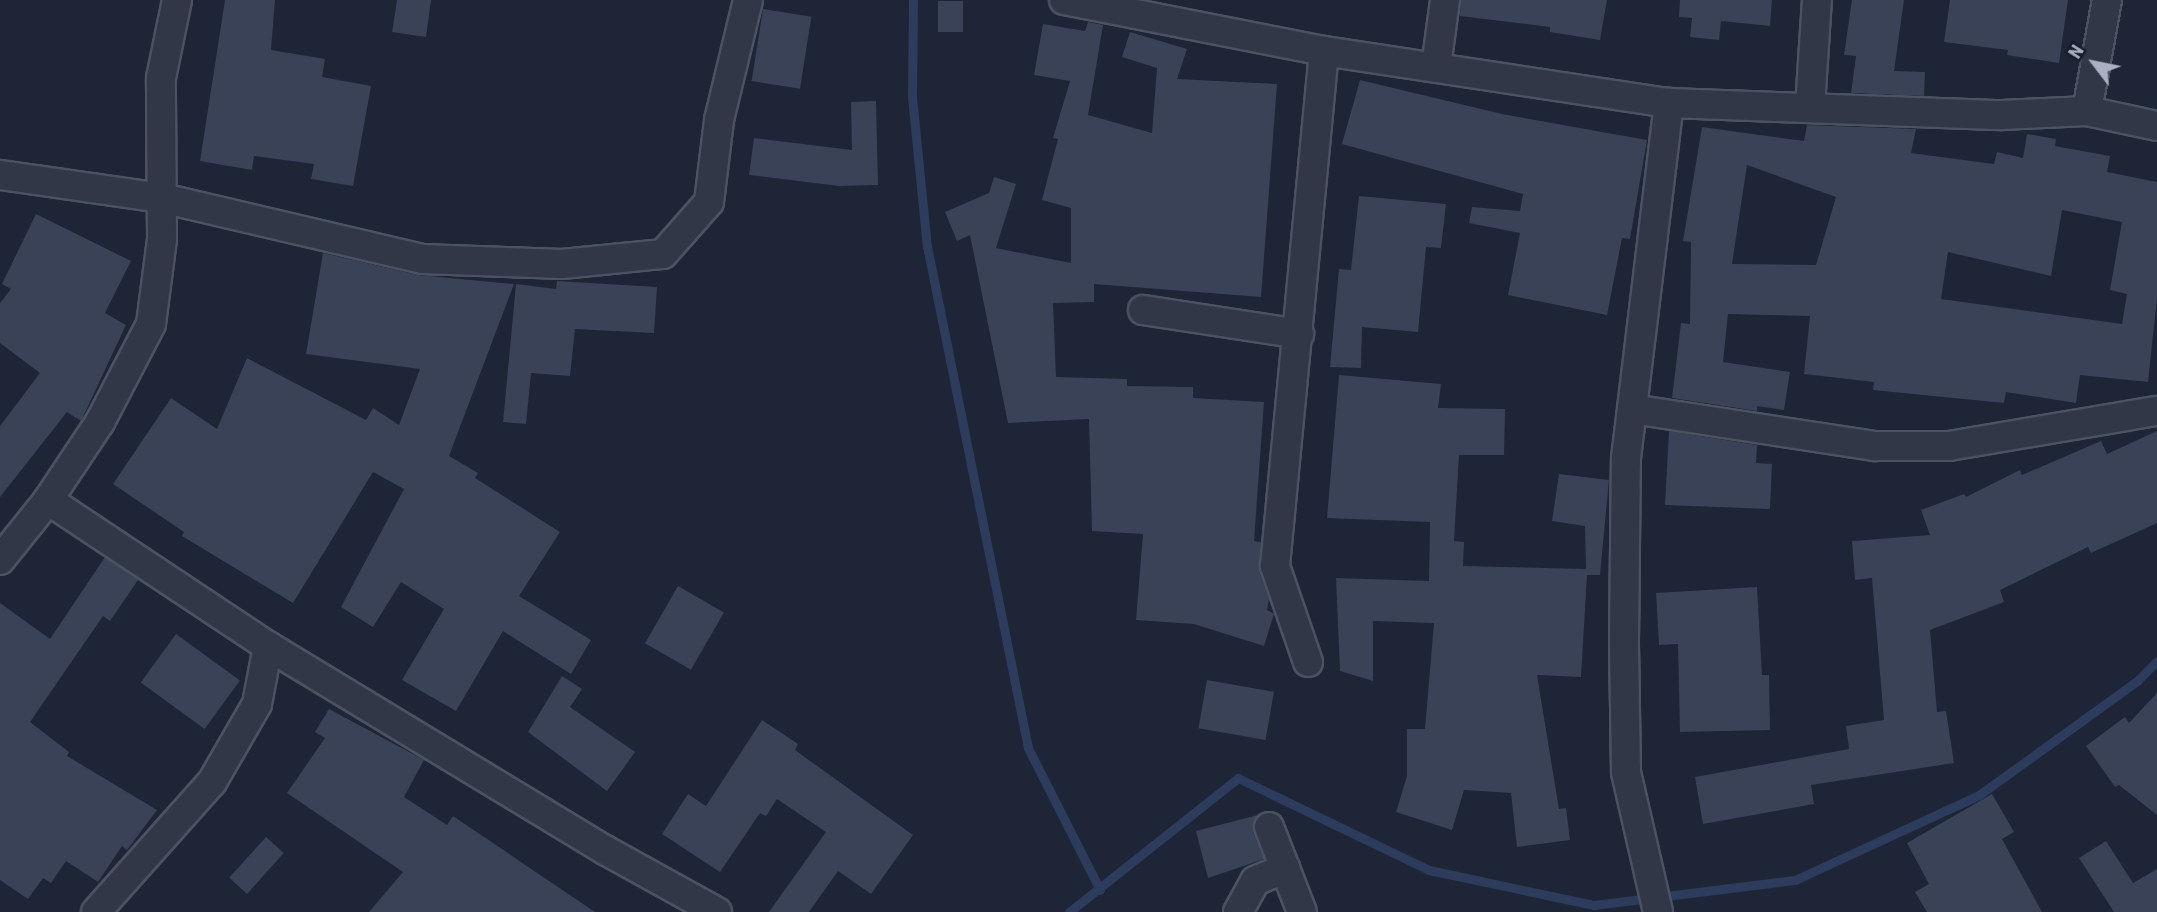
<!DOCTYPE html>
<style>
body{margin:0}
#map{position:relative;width:2157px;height:912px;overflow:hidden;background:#1d2536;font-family:"Roboto Condensed",sans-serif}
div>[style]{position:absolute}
.stream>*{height:9px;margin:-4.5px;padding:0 4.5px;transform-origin:4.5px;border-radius:4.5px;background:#2d3c5d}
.building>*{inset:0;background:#394257;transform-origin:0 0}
.roads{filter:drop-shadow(2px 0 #4b5262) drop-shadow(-2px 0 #4b5262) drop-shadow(0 2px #4b5262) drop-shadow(0 -2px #4b5262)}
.street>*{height:28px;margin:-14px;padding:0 14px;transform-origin:14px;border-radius:14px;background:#313747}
span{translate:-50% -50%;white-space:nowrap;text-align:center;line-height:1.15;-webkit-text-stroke:5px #171d2b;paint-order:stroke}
.north{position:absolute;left:2059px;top:28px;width:70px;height:70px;-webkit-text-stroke:5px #171d2b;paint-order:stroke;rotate:302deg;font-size:19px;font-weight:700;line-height:28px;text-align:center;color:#aab1c4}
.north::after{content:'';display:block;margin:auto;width:24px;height:32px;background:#aab1c4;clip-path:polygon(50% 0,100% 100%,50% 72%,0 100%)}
</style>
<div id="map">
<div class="stream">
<div style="left:913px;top:0;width:97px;rotate:90.6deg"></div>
<div style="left:912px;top:97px;width:150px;rotate:84.3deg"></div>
<div style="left:927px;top:246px;width:512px;rotate:78.62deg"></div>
<div style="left:1028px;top:748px;width:159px;rotate:63.1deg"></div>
<div style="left:1069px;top:912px;width:216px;rotate:-38.4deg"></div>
<div style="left:1238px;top:778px;width:212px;rotate:25.7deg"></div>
<div style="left:1429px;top:870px;width:169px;rotate:12deg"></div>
<div style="left:1594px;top:905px;width:203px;rotate:-7.1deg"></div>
<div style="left:1795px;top:880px;width:203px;rotate:-24.8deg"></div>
<div style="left:1979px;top:795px;width:195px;rotate:-35.8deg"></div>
<div style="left:2137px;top:681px;width:28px;rotate:-45deg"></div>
</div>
<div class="building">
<div style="clip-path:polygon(225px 0,275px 0,271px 50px,325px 59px,322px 77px,371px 86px,353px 186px,311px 179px,314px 164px,254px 156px,252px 170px,200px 161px)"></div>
<div style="clip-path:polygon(397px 0,431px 0,426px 37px,392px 32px)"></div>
<div style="clip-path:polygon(1461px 0,1607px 0,1600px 40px,1550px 32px,1550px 27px,1460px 16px)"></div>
<div style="clip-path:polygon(1680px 0,1772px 0,1770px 26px,1721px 21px,1719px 40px,1690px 37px,1692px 18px,1679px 17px)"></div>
<div style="clip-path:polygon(1852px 0,1904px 0,1894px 71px,1925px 72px,1924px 96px,1851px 93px,1856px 56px,1844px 55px)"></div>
<div style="clip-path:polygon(1950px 0,2068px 0,2059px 63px,2007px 55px,2008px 50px,1944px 42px)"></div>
<div style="left:938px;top:1px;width:25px;height:31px"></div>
<div style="left:763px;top:9px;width:49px;height:73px;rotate:9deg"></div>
<div style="clip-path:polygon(1088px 22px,1103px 25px,1088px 115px,1152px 133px,1157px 68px,1122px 57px,1130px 32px,1187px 49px,1177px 79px,1277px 84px,1261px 297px,1094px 284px,1094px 302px,1053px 303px,1056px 377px,1127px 379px,1127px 386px,1193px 387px,1193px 398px,1264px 402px,1254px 541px,1261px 542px,1259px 571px,1269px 599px,1267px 610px,1274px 614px,1264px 646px,1194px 624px,1136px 620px,1143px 534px,1092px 531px,1089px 419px,1008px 423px,970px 235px,957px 241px,945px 212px,989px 193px,994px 177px,1016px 184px,996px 248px,1071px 263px,1071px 208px,1042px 200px,1058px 139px,1053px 138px,1070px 81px,1034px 75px,1043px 24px,1085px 31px)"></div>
<div style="clip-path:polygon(1360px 80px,1502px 114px,1647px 140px,1630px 239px,1622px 238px,1607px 315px,1508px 295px,1520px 233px,1469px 223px,1472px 207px,1520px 211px,1523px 194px,1342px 144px)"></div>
<div style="clip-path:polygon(876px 101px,878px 185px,839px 186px,749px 175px,754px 138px,852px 150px,851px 102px)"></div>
<div style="clip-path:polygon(evenodd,1807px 125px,1916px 129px,1911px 153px,1994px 164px,1997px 152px,2023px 158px,2027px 134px,2056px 139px,2055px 146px,2110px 156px,2107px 172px,2157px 182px,2157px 298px,2148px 382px,2080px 375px,2076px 403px,2006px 392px,2004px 403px,1873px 390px,1874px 382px,1804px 374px,1810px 316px,1728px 314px,1723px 362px,1790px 372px,1784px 410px,1757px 406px,1757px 411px,1672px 398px,1681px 323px,1690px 324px,1691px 242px,1683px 241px,1702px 127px,1804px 141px,1807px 125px,1747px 165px,1836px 197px,1816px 265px,1732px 264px,1747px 165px,1807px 125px,2062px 210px,2122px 222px,2110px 290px,2127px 294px,2122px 324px,1941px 299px,1948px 252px,2051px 276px,2062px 210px)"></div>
<div style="clip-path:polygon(1359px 196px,1446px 204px,1441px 248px,1426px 247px,1418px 332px,1362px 327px,1361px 368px,1330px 367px,1339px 269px,1351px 270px)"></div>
<div style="clip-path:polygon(36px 214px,131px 261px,105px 313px,126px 325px,81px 421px,67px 412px,0 497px,0 426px,40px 373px,0 343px,0 303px,11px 289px,2px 284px)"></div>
<div style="clip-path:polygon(323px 253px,418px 275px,514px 284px,449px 456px,478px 473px,475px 478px,560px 532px,519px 596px,591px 640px,571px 674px,503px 631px,456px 711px,402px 680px,444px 609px,401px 582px,373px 627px,341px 607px,404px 489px,373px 472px,293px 603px,182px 536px,184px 532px,113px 484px,171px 398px,217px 429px,247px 358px,366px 420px,373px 408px,399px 425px,420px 369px,306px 354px)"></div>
<div style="clip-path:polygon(557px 281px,657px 287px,654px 333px,575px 329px,570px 376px,531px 373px,526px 424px,503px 422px,516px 284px,556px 289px)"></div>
<div style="clip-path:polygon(1339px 375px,1441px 384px,1438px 408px,1505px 409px,1504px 455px,1459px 455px,1454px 541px,1464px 542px,1463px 566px,1586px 569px,1585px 526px,1552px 521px,1559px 474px,1609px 480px,1600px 575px,1587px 575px,1581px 677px,1537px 675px,1559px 809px,1566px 808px,1570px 840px,1517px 847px,1511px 793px,1464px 790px,1452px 830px,1396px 812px,1407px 776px,1407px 729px,1425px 729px,1434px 623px,1373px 621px,1373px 681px,1340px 671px,1336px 578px,1429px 581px,1430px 522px,1327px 518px)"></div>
<div style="clip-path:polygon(1669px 431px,1757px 445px,1756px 463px,1772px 464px,1770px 509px,1665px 505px)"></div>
<div style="clip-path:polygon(2157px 431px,2157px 523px,2091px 553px,2088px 547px,2000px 590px,2004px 602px,1930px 630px,1937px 712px,1946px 711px,1954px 763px,1811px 785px,1814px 804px,1703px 824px,1695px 777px,1849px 749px,1846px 726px,1884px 720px,1872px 578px,1855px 580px,1852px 541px,1930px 535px,1921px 510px,1964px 494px,1966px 497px,2020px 470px,2022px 475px,2101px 441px,2107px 454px)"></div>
<div style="clip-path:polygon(105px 557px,138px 580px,110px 621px,103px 616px,30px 722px,69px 752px,67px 756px,157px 810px,127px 850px,122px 846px,98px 882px,66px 861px,51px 883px,43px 878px,28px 899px,0 880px,0 603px,50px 639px)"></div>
<div style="left:678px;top:586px;width:53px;height:66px;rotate:30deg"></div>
<div style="clip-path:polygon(1757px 587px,1762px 675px,1769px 675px,1770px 730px,1680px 732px,1678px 644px,1659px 645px,1656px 593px)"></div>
<div style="left:176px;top:634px;width:79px;height:60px;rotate:36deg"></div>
<div style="clip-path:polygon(562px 676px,582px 689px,570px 707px,635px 752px,607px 791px,528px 732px)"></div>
<div style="left:1207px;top:680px;width:68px;height:49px;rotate:10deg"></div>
<div style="clip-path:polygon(2157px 693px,2157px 815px,2119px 785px,2115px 787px,2086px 746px,2125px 717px,2129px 723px)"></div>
<div style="clip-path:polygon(329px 709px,424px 760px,404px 797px,447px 825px,453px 816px,595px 912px,369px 912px,403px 872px,287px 793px,325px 738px,315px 732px)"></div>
<div style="clip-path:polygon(762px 720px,798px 744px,795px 750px,913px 835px,871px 894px,838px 871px,809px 912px,769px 912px,826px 832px,777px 799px,766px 816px,760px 813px,720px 872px,662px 834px,688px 794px,706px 806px)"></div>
<div style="clip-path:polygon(1992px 794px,2014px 832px,2002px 839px,2042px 912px,1927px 912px,1915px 892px,1929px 884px,1907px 843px)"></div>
<div style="clip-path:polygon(1258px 815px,1253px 832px,1264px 859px,1208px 878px,1196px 831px)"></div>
<div style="left:266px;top:837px;width:24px;height:55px;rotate:42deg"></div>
<div style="clip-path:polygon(2106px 841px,2133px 883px,2157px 869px,2157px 912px,2114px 912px,2079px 858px)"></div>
</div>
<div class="roads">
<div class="street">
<div style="left:1064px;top:0;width:265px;rotate:11.1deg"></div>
<div style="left:1324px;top:51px;width:349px;rotate:8.6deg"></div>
<div style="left:1669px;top:103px;width:333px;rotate:2.1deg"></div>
<div style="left:2002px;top:115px;width:85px;rotate:-2.7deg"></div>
<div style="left:2087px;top:111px;width:72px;rotate:12.1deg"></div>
<div style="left:1436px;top:67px;width:68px;rotate:-82.3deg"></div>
<div style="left:1810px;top:107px;width:107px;rotate:-86.3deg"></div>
<div style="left:2087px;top:111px;width:113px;rotate:-79.8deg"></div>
<div style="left:0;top:175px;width:164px;rotate:8.1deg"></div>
<div style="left:162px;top:198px;width:267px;rotate:13.2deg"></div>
<div style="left:422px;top:259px;width:140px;rotate:2deg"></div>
<div style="left:562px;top:264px;width:101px;rotate:-5.7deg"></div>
<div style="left:663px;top:254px;width:69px;rotate:-48.5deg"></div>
<div style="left:709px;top:202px;width:83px;rotate:-83deg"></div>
<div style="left:719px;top:120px;width:123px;rotate:-76.4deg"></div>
<div style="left:1143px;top:310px;width:158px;rotate:8.7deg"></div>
<div style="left:1632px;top:409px;width:246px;rotate:8.7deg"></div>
<div style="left:1875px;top:446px;width:74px"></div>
<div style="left:1949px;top:446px;width:211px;rotate:-9.6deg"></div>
<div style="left:48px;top:500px;width:264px;rotate:33.6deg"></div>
<div style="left:268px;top:646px;width:394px;rotate:31.2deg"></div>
<div style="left:605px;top:850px;width:128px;rotate:29deg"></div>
<div style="left:0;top:560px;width:77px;rotate:-51.3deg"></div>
<div style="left:48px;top:500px;width:94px;rotate:-56.3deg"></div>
<div style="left:100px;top:422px;width:110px;rotate:-62.5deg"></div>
<div style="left:151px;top:324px;width:86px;rotate:-82.6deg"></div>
<div style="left:162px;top:239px;width:161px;rotate:-90.4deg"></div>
<div style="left:161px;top:78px;width:80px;rotate:-78.4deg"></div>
<div style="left:1308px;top:662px;width:102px;rotate:-109deg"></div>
<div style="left:1275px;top:566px;width:517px;rotate:-84.56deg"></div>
<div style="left:1269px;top:827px;width:91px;rotate:68.8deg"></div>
<div style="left:96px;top:912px;width:174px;rotate:-48.3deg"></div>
<div style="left:212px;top:782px;width:90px;rotate:-60deg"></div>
<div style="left:257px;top:704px;width:59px;rotate:-79.3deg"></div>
<div style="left:1238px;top:912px;width:35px;rotate:-61deg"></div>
<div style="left:1255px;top:881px;width:33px;rotate:-23deg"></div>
<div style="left:1658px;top:912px;width:144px;rotate:-102.9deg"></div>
<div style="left:1626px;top:772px;width:130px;rotate:-90.9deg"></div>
<div style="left:1624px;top:642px;width:184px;rotate:-89.4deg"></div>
<div style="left:1626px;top:458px;width:358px;rotate:-83.1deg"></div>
</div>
</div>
<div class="north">N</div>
</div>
